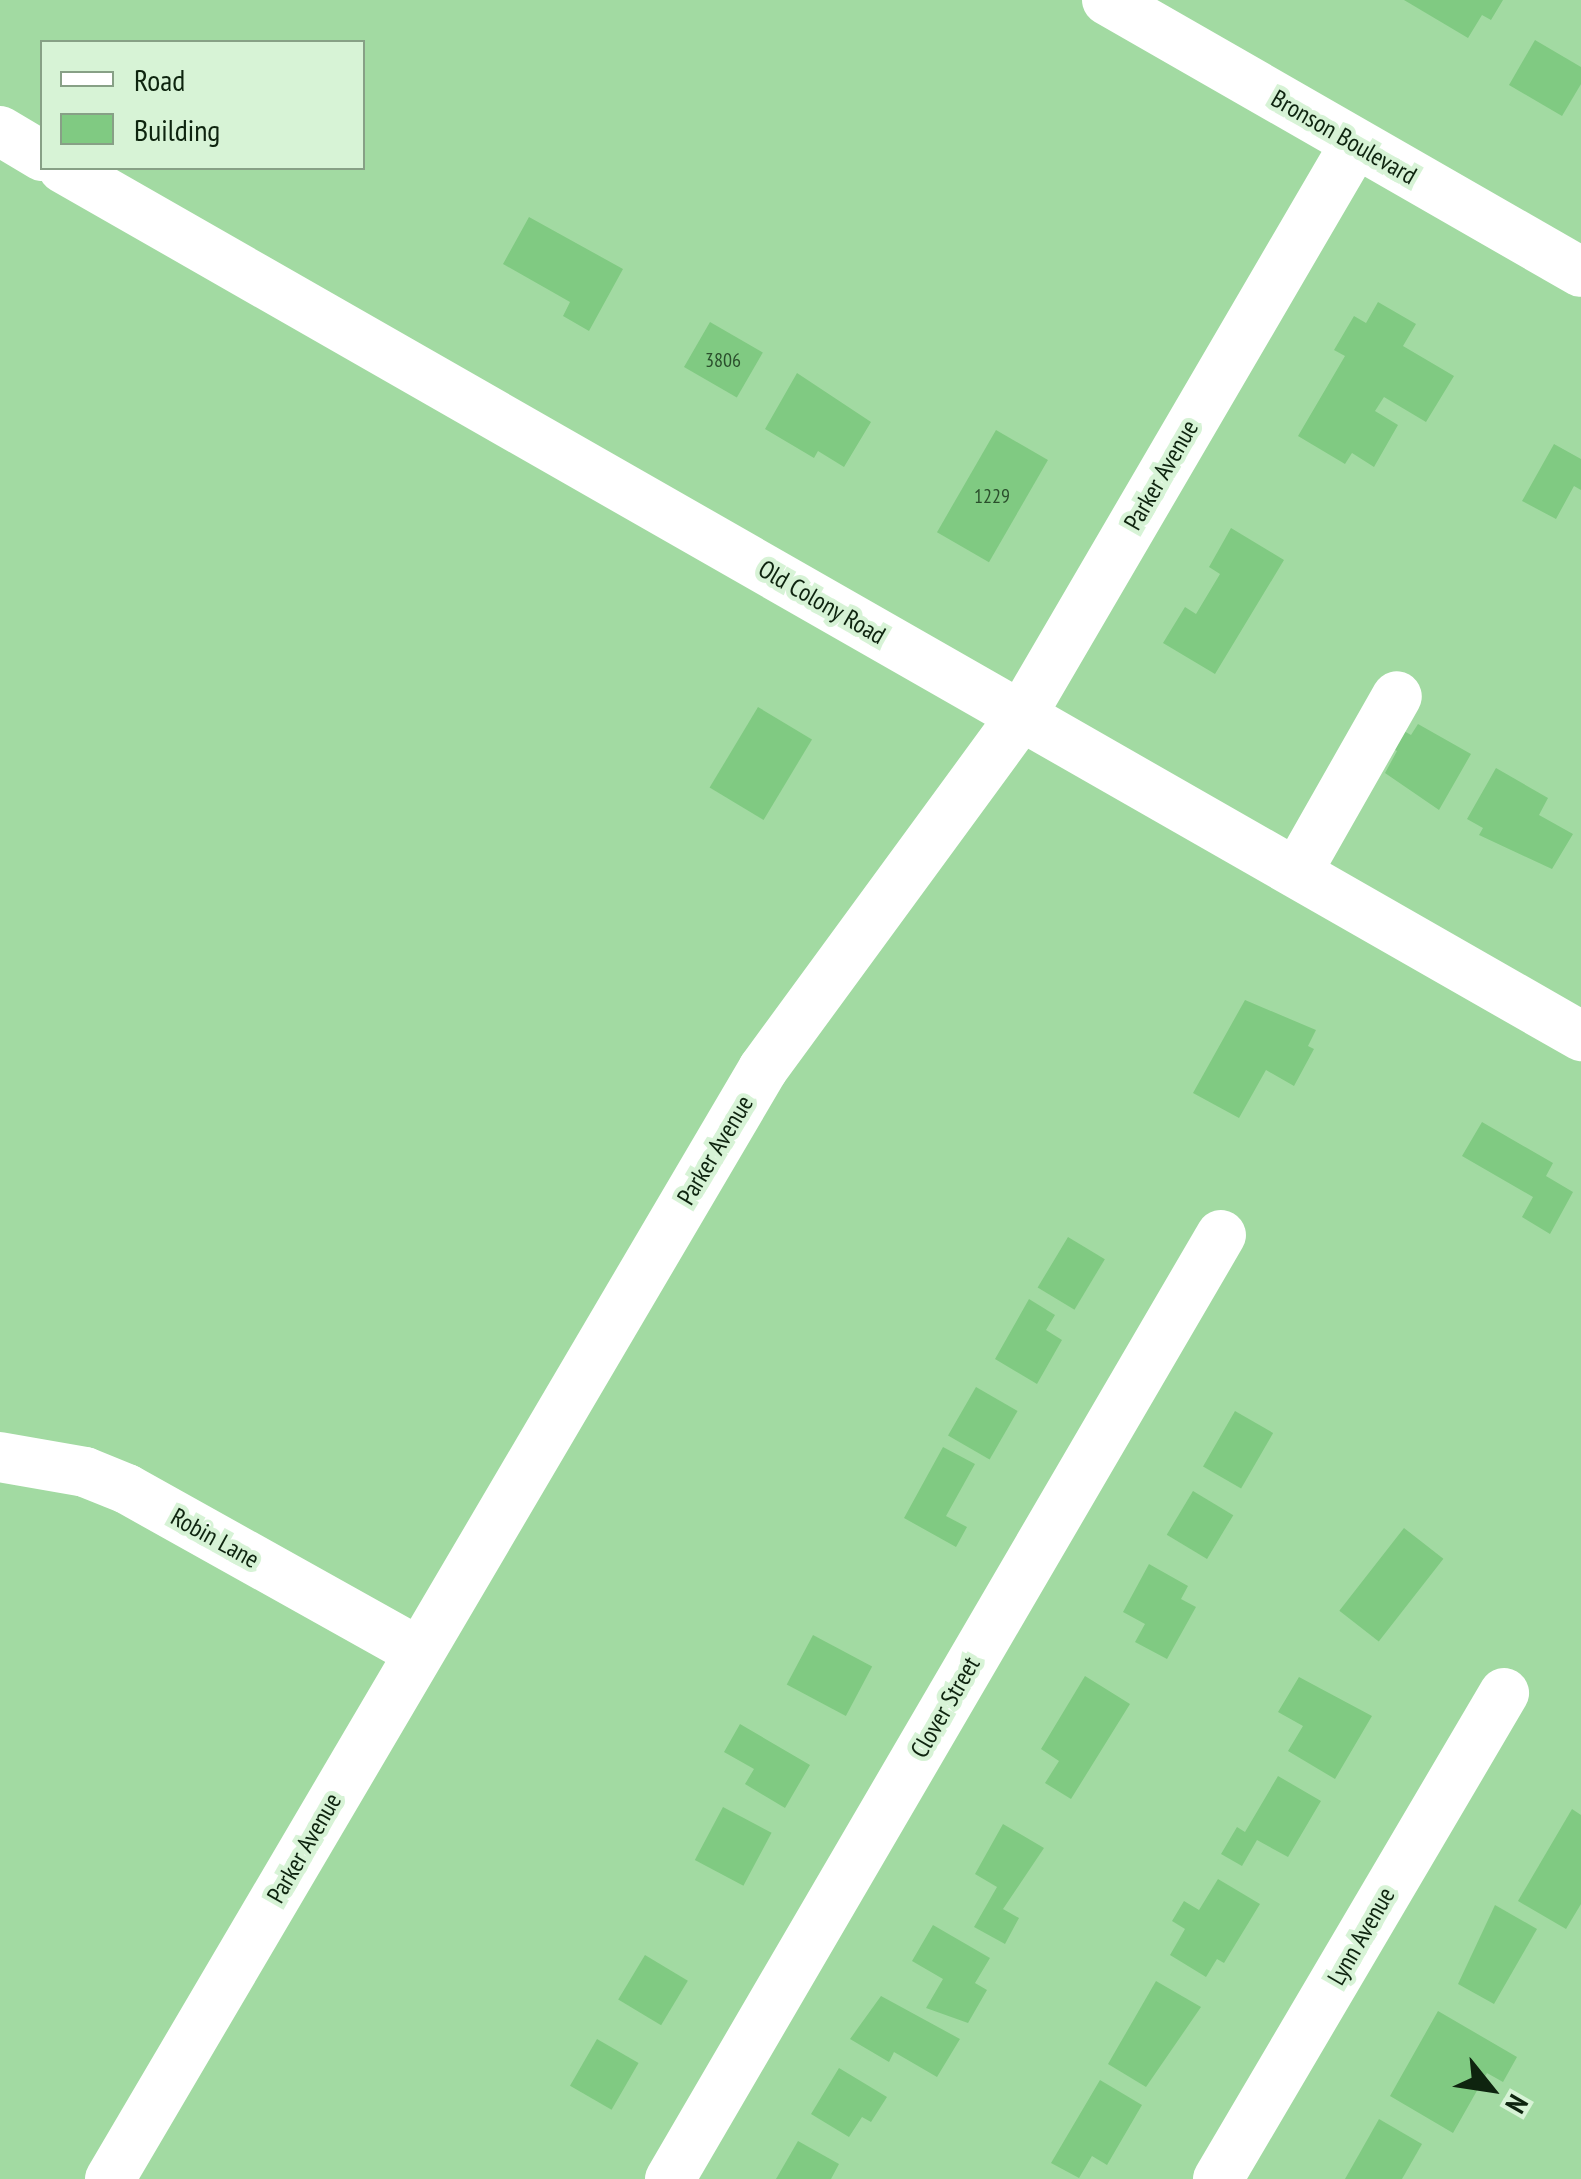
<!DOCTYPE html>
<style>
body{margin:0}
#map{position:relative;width:1581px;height:2179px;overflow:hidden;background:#a2daa2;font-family:"PT Sans Narrow",sans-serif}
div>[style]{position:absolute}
.building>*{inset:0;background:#80ca82;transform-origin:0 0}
.minor>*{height:50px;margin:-25px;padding:0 25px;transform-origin:25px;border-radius:25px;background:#fff}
span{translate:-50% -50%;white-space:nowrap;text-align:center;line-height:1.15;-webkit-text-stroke:9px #d7f3d6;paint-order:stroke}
.number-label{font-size:20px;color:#2a4e2c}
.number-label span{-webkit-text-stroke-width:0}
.street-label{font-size:25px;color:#0e240f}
.legend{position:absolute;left:40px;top:40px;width:325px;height:130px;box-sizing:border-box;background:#d7f3d6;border:2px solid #87a086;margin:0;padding:12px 18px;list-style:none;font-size:30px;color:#0e240f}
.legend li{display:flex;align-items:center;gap:20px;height:50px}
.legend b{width:50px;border:2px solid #87a086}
.north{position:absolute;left:1441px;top:2039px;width:100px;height:100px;-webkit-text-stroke:8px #d7f3d6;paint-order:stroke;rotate:120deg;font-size:28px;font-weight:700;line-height:40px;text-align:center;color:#0e240f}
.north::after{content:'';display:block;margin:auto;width:35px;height:45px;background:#0e240f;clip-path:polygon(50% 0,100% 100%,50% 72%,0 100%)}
</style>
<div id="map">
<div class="building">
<div style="clip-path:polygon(1404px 0,1503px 0,1491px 20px,1482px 15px,1468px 38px)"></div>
<div style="clip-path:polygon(1535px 40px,1581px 67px,1581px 84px,1562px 116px,1509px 85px)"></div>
<div style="clip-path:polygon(529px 217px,623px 269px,589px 331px,563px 316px,570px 302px,503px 264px)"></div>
<div style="clip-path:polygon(1378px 302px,1416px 324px,1403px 346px,1454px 376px,1426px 422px,1384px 397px,1375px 411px,1398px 425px,1374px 467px,1352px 453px,1345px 464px,1298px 436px,1345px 356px,1334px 350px,1354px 316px,1366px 323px)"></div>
<div style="left:710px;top:322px;width:61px;height:52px;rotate:30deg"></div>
<div style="clip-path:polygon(797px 373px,871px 422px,844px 467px,818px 451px,814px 458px,765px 429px)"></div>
<div style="left:996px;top:430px;width:60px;height:118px;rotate:30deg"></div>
<div style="clip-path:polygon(1554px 444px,1581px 459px,1581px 490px,1574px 486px,1556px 519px,1522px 501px)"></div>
<div style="clip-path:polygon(1231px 528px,1284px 560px,1215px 674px,1163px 643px,1185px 607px,1196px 614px,1220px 574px,1209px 567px)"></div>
<div style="left:758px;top:707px;width:63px;height:94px;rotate:31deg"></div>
<div style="clip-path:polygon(1388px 722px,1411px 735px,1418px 724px,1471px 754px,1439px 810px,1385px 773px,1397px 751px,1378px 740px)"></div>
<div style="clip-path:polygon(1496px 768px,1548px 798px,1539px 815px,1573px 834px,1552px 869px,1479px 835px,1483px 828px,1467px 819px)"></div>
<div style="clip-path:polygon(1245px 1000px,1316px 1030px,1308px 1046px,1314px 1049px,1294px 1086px,1266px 1070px,1239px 1118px,1193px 1093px)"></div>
<div style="clip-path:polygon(1482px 1122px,1553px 1163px,1546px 1176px,1573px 1192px,1550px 1234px,1522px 1217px,1533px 1197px,1462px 1156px)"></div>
<div style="left:1068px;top:1237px;width:43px;height:59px;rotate:31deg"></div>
<div style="clip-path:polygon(1029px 1299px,1055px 1315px,1046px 1330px,1062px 1340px,1037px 1384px,995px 1359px)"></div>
<div style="left:976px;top:1387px;width:48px;height:56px;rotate:30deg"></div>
<div style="left:1235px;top:1411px;width:44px;height:64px;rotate:30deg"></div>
<div style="clip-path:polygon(943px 1447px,975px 1464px,946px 1516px,967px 1527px,956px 1547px,904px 1518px)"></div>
<div style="left:1193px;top:1491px;width:47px;height:51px;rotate:31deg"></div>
<div style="left:1404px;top:1528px;width:50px;height:105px;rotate:38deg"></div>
<div style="clip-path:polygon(1149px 1564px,1188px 1586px,1181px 1599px,1196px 1607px,1167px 1659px,1135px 1642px,1145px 1624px,1123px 1612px)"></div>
<div style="left:813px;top:1635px;width:67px;height:56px;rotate:28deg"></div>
<div style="clip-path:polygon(1085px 1676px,1130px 1704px,1071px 1799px,1045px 1783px,1059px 1761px,1041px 1749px)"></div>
<div style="clip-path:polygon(1299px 1677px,1372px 1716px,1335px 1779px,1288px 1751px,1303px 1726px,1278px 1712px)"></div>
<div style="clip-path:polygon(740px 1724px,810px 1765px,785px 1808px,745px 1784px,754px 1769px,724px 1752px)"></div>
<div style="clip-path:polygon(1278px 1776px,1321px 1801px,1288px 1857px,1257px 1840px,1242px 1866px,1221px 1854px,1237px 1827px,1245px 1832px)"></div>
<div style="left:723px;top:1807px;width:55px;height:60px;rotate:28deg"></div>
<div style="clip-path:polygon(1572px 1809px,1581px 1815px,1581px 1904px,1566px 1929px,1518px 1901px)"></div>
<div style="clip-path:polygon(1003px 1824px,1044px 1848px,1003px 1909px,1019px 1918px,1005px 1944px,974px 1927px,997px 1887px,975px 1874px)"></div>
<div style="clip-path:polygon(1218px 1879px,1260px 1904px,1224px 1963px,1217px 1959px,1206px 1977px,1170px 1955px,1185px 1929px,1172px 1921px,1184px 1901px,1199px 1910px)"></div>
<div style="clip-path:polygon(1495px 1905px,1537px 1929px,1494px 2004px,1458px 1984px)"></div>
<div style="clip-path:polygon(933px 1925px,990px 1958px,975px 1983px,987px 1990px,968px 2023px,926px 2008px,943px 1979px,912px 1961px)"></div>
<div style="left:645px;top:1955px;width:50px;height:52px;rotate:31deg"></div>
<div style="clip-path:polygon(1156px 1981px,1201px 2007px,1146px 2087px,1108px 2064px)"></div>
<div style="clip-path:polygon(881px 1996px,960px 2039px,937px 2077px,894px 2052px,889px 2062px,850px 2039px)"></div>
<div style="clip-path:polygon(1438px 2011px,1517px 2057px,1503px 2082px,1487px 2073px,1453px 2133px,1390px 2096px)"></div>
<div style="left:597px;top:2039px;width:48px;height:54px;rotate:30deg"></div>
<div style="clip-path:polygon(839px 2068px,887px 2097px,871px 2122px,862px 2117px,849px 2137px,811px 2114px)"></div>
<div style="clip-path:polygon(1100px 2080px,1142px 2105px,1107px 2165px,1092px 2156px,1079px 2178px,1051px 2163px)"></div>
<div style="clip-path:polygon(1379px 2119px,1422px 2144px,1402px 2179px,1345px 2179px)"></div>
<div style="clip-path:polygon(798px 2141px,839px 2164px,831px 2179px,776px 2179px)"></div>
</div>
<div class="minor">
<div style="left:1107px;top:0;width:546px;rotate:29.85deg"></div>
<div style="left:0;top:131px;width:49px;rotate:30.8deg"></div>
<div style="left:63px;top:168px;width:1749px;rotate:29.76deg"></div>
<div style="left:1297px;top:872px;width:202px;rotate:-60.4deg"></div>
<div style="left:0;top:1457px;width:86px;rotate:10deg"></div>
<div style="left:85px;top:1472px;width:45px;rotate:22deg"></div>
<div style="left:127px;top:1489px;width:334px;rotate:29.2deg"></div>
<div style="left:110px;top:2179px;width:1288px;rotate:-59.53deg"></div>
<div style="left:763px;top:1069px;width:437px;rotate:-53.8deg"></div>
<div style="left:1021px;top:716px;width:662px;rotate:-59.72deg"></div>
<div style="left:670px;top:2179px;width:1093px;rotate:-59.73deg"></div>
<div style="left:1218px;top:2179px;width:564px;rotate:-59.52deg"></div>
</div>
<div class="number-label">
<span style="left:723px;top:360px">3806</span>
<span style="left:992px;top:496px">1229</span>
</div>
<div class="street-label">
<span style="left:1344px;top:137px;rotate:30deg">Bronson Boulevard</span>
<span style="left:1161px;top:475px;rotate:-60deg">Parker Avenue</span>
<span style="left:822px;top:602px;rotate:30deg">Old Colony Road</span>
<span style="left:715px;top:1150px;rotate:-59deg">Parker Avenue</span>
<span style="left:215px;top:1538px;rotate:29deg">Robin Lane</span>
<span style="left:945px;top:1707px;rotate:-60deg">Clover Street</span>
<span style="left:304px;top:1848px;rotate:-60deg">Parker Avenue</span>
<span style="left:1361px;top:1936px;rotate:-60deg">Lynn Avenue</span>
</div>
<ul class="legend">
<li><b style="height:12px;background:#fff"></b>Road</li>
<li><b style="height:28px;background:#80ca82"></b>Building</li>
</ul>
<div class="north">N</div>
</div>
